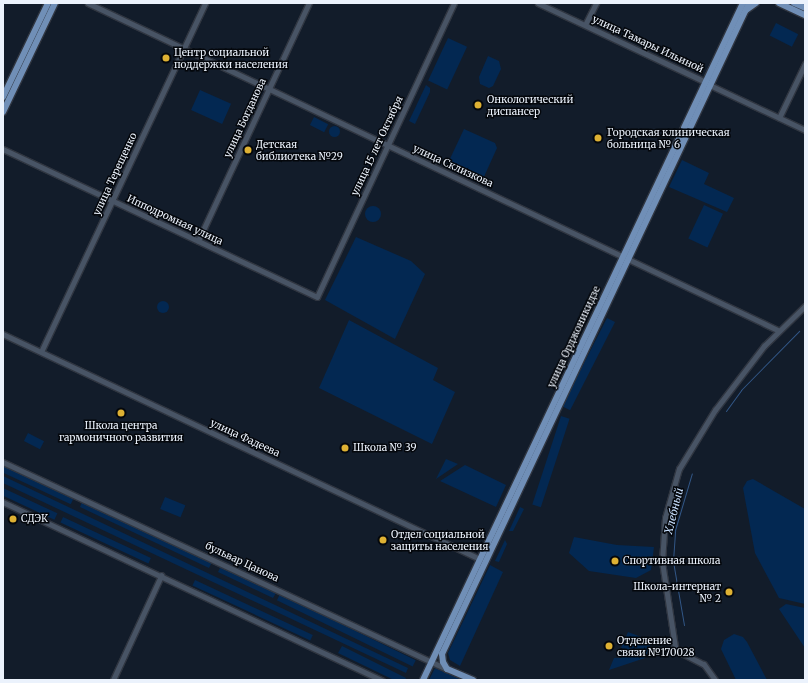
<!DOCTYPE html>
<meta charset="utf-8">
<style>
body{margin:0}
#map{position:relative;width:808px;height:683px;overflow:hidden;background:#121c2a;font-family:Merriweather,serif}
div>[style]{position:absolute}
.green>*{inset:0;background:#032852;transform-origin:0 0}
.round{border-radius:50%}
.stream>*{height:1px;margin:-0.5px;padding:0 0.5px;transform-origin:0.5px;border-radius:0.5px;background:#325787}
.roads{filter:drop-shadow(1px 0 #303641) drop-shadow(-1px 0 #303641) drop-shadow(0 1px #303641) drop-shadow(0 -1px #303641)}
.minor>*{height:4.5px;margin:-2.25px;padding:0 2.25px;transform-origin:2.25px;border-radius:2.25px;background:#485465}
.major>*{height:6px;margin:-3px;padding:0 3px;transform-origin:3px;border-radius:3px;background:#708fb7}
.dots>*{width:11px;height:11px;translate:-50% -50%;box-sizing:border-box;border:2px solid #04070c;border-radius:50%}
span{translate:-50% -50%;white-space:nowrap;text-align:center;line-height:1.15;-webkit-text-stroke:3px #04070c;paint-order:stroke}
.street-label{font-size:10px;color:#ebf2fc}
.poi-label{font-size:10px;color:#ebf2fc}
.left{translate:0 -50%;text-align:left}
.right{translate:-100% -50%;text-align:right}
.water-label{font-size:11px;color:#c7defc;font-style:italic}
.frame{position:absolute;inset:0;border:4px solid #ebf2fc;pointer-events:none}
</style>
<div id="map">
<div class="green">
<div style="left:776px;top:23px;width:25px;height:14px;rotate:27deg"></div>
<div style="left:448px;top:38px;width:21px;height:47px;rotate:25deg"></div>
<div style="clip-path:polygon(488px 56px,499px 61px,501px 69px,493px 86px,489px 88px,480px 84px,479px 77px)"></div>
<div style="clip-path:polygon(426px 85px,430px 88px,430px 92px,415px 124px,409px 121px)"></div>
<div style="left:200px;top:90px;width:34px;height:22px;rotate:24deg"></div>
<div style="left:314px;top:117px;width:16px;height:9px;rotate:27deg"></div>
<div class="round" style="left:328.5px;top:125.5px;width:11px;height:11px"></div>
<div style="clip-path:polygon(464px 129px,495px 143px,497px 148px,483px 179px,448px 163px)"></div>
<div style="clip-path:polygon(682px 160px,709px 173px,704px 184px,734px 198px,727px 212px,669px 187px)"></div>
<div style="left:704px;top:205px;width:21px;height:37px;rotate:25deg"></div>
<div class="round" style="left:365px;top:206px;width:16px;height:16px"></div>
<div style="clip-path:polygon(356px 237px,411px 261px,425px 274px,395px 339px,325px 300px)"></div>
<div class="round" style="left:157px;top:301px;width:12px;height:12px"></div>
<div style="left:607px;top:318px;width:9px;height:99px;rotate:27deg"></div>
<div style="clip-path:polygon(349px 320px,438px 368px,433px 380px,455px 392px,432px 444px,319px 388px)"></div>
<div style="left:561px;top:416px;width:9px;height:93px;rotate:18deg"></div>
<div style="left:28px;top:433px;width:18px;height:9px;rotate:27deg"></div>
<div style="clip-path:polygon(446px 459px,458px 464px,436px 479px)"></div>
<div style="left:3px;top:465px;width:78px;height:7px;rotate:25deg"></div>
<div style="clip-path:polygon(465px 465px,506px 485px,496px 507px,440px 481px)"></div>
<div style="clip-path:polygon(3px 476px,408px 668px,406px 673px,3px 483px)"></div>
<div style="clip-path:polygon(753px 479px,805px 509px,805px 604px,779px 598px,755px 553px,743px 488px,747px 481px)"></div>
<div style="left:3px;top:488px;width:60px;height:7px;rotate:25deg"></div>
<div style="left:165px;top:497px;width:22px;height:13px;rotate:22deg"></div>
<div style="clip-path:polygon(82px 502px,212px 562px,209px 568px,80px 507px)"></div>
<div style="clip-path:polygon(520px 507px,524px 509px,513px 531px,509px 531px)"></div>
<div style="left:63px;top:517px;width:97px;height:6px;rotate:25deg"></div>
<div style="clip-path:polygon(574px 537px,617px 545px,654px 547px,651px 570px,636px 578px,589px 571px,569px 553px)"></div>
<div style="clip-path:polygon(505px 540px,507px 544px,499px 562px,495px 561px)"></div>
<div style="clip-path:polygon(490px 565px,503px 572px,460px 666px,450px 660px,448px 653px)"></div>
<div style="clip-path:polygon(221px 566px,276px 593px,273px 598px,218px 572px)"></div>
<div style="left:195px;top:580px;width:130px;height:6px;rotate:25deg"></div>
<div style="left:280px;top:594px;width:151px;height:7px;rotate:26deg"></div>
<div style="clip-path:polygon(786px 604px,805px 608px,805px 648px,779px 609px)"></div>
<div style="clip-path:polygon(628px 632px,652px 641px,645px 658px,609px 670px,614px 658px,621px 658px,625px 650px,621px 648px)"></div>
<div style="clip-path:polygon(734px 634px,743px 637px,747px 642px,767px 680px,736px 680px,721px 649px,724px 640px)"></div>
<div style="clip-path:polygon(342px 646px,406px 678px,405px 680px,394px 680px,338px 653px)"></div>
<div style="clip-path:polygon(435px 668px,462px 680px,429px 680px)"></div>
</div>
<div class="stream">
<div style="left:726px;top:411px;width:26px;rotate:-54deg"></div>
<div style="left:741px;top:390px;width:83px;rotate:-45.5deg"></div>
<div style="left:684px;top:625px;width:65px;rotate:-99.8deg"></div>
<div style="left:673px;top:561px;width:31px;rotate:-86deg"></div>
<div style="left:675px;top:530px;width:59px;rotate:-73.4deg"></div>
</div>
<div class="roads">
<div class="minor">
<div style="left:88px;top:3px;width:764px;rotate:25.36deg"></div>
<div style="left:538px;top:3px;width:186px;rotate:25.2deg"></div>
<div style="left:585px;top:25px;width:25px;rotate:-63deg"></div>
<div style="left:710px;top:85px;width:105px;rotate:25.3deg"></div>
<div style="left:779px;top:118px;width:60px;rotate:-64.3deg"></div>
<div style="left:3px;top:149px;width:347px;rotate:25.2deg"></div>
<div style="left:317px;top:297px;width:324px;rotate:-65deg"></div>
<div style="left:198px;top:241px;width:263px;rotate:-65deg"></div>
<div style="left:3px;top:334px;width:527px;rotate:25.25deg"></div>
<div style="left:41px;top:352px;width:386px;rotate:-64.8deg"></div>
<div style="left:3px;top:462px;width:490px;rotate:25deg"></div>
<div style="left:3px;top:502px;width:419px;rotate:25.2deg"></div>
<div style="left:113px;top:680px;width:115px;rotate:-65.2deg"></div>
<div style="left:715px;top:680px;width:19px;rotate:-126deg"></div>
<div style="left:704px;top:665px;width:29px;rotate:-153deg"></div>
<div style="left:678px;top:652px;width:6px;rotate:-121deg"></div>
<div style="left:675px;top:647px;width:86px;rotate:-98.7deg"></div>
<div style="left:662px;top:562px;width:44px;rotate:-86.1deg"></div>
<div style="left:665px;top:518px;width:51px;rotate:-74.1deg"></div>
<div style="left:679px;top:469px;width:69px;rotate:-58.6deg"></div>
<div style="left:715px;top:410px;width:81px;rotate:-52.6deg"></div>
<div style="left:764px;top:346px;width:57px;rotate:-44.3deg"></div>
</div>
<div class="major">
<div style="left:779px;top:3px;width:29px;rotate:25deg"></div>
<div style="left:794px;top:3px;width:12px;rotate:24deg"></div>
<div style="left:746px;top:10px;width:12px;rotate:-35deg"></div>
<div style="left:3px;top:97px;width:104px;rotate:-64.4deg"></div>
<div style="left:3px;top:112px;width:121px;rotate:-64.5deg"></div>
<div style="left:423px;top:680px;width:749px;rotate:-64.7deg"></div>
<div style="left:473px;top:680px;width:28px;rotate:-157deg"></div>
<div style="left:447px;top:669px;width:8px;rotate:-120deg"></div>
<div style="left:443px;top:662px;width:8px;rotate:-97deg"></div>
<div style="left:442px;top:654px;width:720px;rotate:-64.75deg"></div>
</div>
</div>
<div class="dots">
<div style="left:166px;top:58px;background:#deb133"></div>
<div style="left:478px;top:105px;background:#deb133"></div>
<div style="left:598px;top:138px;background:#deb133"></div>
<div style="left:248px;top:150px;background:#deb133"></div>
<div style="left:121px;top:413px;background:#deb133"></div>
<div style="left:345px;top:448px;background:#deb133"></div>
<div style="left:13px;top:519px;background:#deb133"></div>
<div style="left:383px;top:540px;background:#deb133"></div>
<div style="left:615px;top:561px;background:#deb133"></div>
<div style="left:729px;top:592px;background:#deb133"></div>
<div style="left:609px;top:646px;background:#deb133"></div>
</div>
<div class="street-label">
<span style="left:648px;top:44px;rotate:25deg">улица Тамары Ильиной</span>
<span style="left:245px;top:118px;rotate:-65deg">улица Богданова</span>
<span style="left:377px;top:146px;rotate:-65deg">улица 15 лет Октября</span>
<span style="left:453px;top:166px;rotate:25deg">улица Склизкова</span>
<span style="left:115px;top:174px;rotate:-65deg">улица Терещенко</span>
<span style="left:175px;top:220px;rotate:25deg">Ипподромная улица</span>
<span style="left:574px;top:337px;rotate:-65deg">улица Орджоникидзе</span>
<span style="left:245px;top:438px;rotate:25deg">улица Фадеева</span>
<span style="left:242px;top:562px;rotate:25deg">бульвар Цанова</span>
</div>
<div class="poi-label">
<span class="left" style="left:174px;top:58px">Центр социальной<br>поддержки населения</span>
<span class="left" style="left:487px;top:105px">Онкологический<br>диспансер</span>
<span class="left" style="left:607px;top:138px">Городская клиническая<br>больница № 6</span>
<span class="left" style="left:256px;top:150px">Детская<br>библиотека №29</span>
<span style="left:121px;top:431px">Школа центра<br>гармоничного развития</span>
<span class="left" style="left:353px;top:448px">Школа № 39</span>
<span class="left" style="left:21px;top:519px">СДЭК</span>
<span class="left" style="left:391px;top:540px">Отдел социальной<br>защиты населения</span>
<span class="left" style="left:623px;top:561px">Спортивная школа</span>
<span class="right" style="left:721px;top:592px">Школа-интернат<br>№ 2</span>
<span class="left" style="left:617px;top:646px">Отделение<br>связи №170028</span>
</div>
<div class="water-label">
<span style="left:674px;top:511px;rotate:-76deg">Хлебный</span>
</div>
<div class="frame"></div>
</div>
